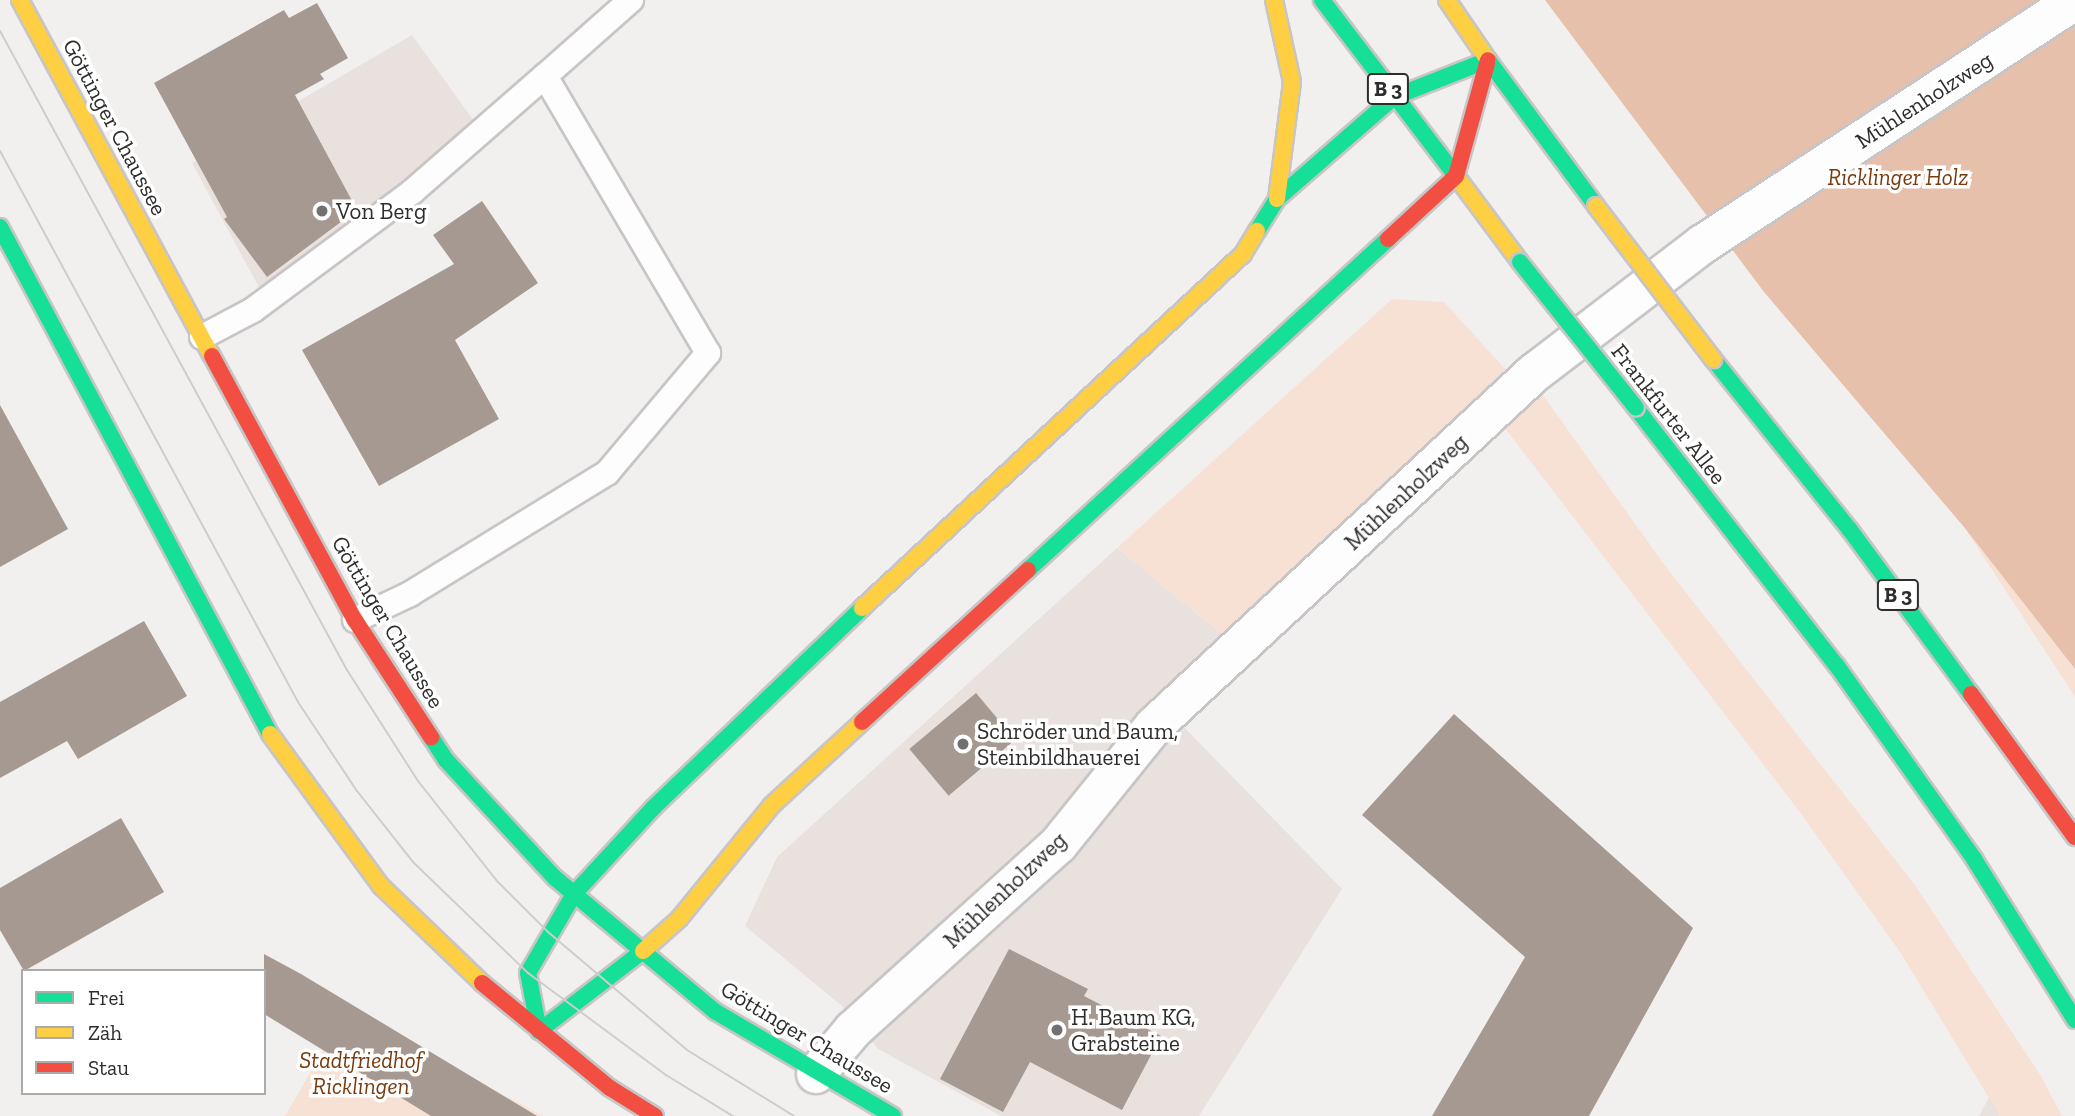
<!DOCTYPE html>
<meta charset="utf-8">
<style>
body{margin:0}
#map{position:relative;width:2075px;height:1116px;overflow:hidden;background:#f2f0ef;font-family:"Zilla Slab",serif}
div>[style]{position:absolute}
.built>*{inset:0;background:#e8e1de}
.green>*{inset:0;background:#f7e1d5}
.forest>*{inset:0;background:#e6c0aa}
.building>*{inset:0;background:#a69992;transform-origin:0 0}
.roads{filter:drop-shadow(2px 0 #c7c5c5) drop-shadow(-2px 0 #c7c5c5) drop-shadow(0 2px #c7c5c5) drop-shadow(0 -2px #c7c5c5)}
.lane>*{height:24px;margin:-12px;padding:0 12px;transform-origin:12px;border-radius:12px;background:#fdfdfd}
.street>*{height:38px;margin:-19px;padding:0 19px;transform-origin:19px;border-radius:19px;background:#fdfdfd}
.fast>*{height:16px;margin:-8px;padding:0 8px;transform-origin:8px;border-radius:8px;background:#16e098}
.slow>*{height:16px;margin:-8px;padding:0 8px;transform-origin:8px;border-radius:8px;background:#ffcf43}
.jam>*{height:16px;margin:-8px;padding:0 8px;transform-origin:8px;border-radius:8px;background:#f24e42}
.tram>*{height:2px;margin:-1px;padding:0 1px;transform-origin:1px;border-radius:1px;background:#cdcdcc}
.bridges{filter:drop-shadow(2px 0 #c7c5c5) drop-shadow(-2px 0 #c7c5c5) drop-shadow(0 2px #c7c5c5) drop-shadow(0 -2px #c7c5c5)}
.fast-bridge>*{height:16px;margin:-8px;padding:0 8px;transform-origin:8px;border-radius:8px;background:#16e098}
.slow-bridge>*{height:16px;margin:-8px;padding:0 8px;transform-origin:8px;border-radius:8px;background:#ffcf43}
.dots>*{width:19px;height:19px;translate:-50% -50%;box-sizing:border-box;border:4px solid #fff;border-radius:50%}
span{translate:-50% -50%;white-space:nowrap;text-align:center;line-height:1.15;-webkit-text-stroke:7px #fff;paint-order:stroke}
.shield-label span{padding:2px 5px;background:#fff;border:2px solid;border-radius:5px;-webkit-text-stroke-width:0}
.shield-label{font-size:21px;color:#2e2d2c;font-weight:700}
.street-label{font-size:23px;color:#2e2d2c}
.park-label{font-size:23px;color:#793a0e;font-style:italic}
.poi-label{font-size:23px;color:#2e2d2c}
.left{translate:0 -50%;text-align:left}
.legend{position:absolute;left:21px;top:969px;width:245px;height:126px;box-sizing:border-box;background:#fff;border:2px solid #ababab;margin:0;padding:9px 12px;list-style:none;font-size:21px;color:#2e2d2c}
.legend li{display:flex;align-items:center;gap:14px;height:35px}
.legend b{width:35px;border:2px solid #ababab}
</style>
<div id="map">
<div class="built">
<div style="clip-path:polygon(412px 35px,479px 128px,263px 295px,192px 163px)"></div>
<div style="clip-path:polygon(1117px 548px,1227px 638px,1180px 723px,1342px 889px,1199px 1116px,1001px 1116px,878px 1049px,842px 1006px,745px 926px,777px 857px)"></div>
<div style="clip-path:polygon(1990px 1095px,2000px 1116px,1979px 1116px)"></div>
</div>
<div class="green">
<div style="clip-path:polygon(1392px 299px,1444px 302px,1507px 371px,1227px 638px,1117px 548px)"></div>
<div style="clip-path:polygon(1543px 395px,1666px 567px,1915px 885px,2041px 1076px,2062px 1116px,2000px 1116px,1900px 952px,1799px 811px,1504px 427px)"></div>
<div style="clip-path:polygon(1964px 527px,2075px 669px,2075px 697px,2070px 689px)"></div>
<div style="clip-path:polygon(344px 1015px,490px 1096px,494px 1090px,543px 1116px,285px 1116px)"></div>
</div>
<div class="forest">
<div style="clip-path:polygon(1545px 0,2075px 0,2075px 669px,1964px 527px,1764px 292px)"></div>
</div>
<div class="building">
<div style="clip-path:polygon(317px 3px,348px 58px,320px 74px,324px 79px,295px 95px,357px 210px,267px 277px,224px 219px,227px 217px,154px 83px,284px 10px,289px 18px)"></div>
<div style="clip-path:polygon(482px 201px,538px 283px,455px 340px,499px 419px,379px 486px,302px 350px,454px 264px,433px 235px)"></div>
<div style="clip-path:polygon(0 405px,68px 529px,0 567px)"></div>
<div style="clip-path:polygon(144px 621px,187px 696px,78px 759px,67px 741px,0 778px,0 702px)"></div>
<div style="left:976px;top:693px;width:61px;height:87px;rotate:50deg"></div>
<div style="clip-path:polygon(1454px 714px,1693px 928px,1589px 1116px,1432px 1116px,1525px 957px,1362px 815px)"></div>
<div style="clip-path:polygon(121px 818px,164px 892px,24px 971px,0 930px,0 888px)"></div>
<div style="clip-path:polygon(1009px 949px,1088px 989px,1084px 996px,1161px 1036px,1122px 1110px,1030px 1062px,1003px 1112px,940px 1079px)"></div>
<div style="clip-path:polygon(264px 954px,301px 974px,537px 1116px,431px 1116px,264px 1014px)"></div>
</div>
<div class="roads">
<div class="lane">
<div style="left:202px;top:337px;width:58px;rotate:-27.9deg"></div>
<div style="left:253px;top:310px;width:199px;rotate:-36.6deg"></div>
<div style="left:413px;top:191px;width:175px;rotate:-41.1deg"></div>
<div style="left:355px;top:620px;width:61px;rotate:-25.3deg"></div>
<div style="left:410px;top:594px;width:231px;rotate:-31.6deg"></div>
<div style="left:607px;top:473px;width:157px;rotate:-49.9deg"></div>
<div style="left:708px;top:353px;width:321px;rotate:-120.5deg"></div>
<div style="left:545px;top:76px;width:115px;rotate:-41.5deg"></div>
</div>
<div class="street">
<div style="left:816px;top:1074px;width:57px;rotate:-49.9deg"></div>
<div style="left:853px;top:1030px;width:276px;rotate:-42.1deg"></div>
<div style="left:1058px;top:845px;width:153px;rotate:-51.1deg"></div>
<div style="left:1154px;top:726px;width:519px;rotate:-42.89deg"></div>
<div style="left:1534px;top:373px;width:213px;rotate:-37.4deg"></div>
<div style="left:1703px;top:244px;width:444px;rotate:-33.2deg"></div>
</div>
<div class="fast">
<div style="left:1322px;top:0;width:221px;rotate:52.7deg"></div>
<div style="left:1488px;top:60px;width:182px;rotate:53.5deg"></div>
<div style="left:0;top:227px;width:574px;rotate:61.96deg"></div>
<div style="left:1257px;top:231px;width:38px;rotate:-58deg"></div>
<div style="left:1277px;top:199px;width:155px;rotate:-41.1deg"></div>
<div style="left:1394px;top:97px;width:101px;rotate:-21.5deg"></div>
<div style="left:1713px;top:359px;width:219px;rotate:51.3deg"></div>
<div style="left:1850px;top:530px;width:204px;rotate:53.6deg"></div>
<div style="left:1636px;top:408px;width:327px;rotate:52.1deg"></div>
<div style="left:1837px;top:666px;width:237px;rotate:54.6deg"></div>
<div style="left:1974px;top:859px;width:190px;rotate:57.9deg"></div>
<div style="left:1028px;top:570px;width:489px;rotate:-42.6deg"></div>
<div style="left:431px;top:737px;width:27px;rotate:57deg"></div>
<div style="left:446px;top:760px;width:161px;rotate:47.3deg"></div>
<div style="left:555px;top:878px;width:209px;rotate:39.8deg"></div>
<div style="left:716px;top:1012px;width:205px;rotate:30.4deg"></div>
<div style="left:574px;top:894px;width:117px;rotate:-47.4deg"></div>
<div style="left:653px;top:808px;width:289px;rotate:-43.7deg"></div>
<div style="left:539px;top:1031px;width:59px;rotate:-100.7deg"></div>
<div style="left:528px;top:973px;width:91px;rotate:-59.8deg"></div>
<div style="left:539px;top:1031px;width:131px;rotate:-37.6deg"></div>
</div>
<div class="slow">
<div style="left:20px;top:0;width:404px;rotate:61.7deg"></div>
<div style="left:1274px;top:0;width:84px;rotate:77.6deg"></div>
<div style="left:1292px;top:82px;width:118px;rotate:97.3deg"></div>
<div style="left:1447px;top:0;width:73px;rotate:55.7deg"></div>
<div style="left:1456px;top:176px;width:107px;rotate:53.3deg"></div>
<div style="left:862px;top:608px;width:520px;rotate:-42.9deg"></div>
<div style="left:1243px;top:254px;width:27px;rotate:-59deg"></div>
<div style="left:270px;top:734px;width:188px;rotate:53.9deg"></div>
<div style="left:381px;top:886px;width:140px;rotate:43.8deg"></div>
<div style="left:643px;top:951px;width:48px;rotate:-41.6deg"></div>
<div style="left:679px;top:919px;width:147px;rotate:-50.8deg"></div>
<div style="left:772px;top:805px;width:122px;rotate:-42.7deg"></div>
</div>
<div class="jam">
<div style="left:1388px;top:239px;width:93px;rotate:-42.8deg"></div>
<div style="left:1456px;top:176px;width:120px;rotate:-74.6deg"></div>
<div style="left:212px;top:356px;width:300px;rotate:61.6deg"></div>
<div style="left:355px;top:620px;width:140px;rotate:57deg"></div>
<div style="left:1971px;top:694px;width:177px;rotate:54deg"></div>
<div style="left:862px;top:722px;width:225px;rotate:-42.5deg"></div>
<div style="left:482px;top:983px;width:166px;rotate:39.4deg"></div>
<div style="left:610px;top:1088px;width:53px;rotate:31.9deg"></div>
</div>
</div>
<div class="tram">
<div style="left:0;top:31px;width:727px;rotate:61.5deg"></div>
<div style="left:347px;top:670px;width:132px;rotate:57.4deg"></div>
<div style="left:418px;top:781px;width:127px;rotate:51.7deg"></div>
<div style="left:497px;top:881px;width:72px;rotate:45deg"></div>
<div style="left:548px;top:932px;width:182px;rotate:40.3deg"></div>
<div style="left:687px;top:1050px;width:126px;rotate:31.7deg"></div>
<div style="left:0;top:151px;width:626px;rotate:61.59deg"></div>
<div style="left:298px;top:702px;width:107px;rotate:56.5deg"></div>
<div style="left:357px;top:791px;width:90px;rotate:51.7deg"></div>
<div style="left:413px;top:862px;width:160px;rotate:44deg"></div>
<div style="left:528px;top:973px;width:172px;rotate:36.5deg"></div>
<div style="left:666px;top:1075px;width:79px;rotate:31.5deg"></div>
</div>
<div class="bridges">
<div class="fast-bridge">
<div style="left:1520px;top:262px;width:186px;rotate:51.5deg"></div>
</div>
<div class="slow-bridge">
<div style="left:1596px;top:206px;width:193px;rotate:52.6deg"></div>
</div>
</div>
<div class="dots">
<div style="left:322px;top:211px;background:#737170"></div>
<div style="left:963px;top:744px;background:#737170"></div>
<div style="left:1057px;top:1030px;background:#737170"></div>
</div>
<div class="shield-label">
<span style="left:1388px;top:89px">B 3</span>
<span style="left:1898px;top:595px">B 3</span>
</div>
<div class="street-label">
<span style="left:1924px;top:100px;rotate:-33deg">Mühlenholzweg</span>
<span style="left:115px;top:127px;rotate:62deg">Göttinger Chaussee</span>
<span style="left:1669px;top:414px;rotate:52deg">Frankfurter Allee</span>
<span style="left:1406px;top:492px;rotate:-43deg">Mühlenholzweg</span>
<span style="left:388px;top:622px;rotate:59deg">Göttinger Chaussee</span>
<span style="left:1005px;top:890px;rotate:-43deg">Mühlenholzweg</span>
<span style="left:807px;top:1037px;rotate:31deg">Göttinger Chaussee</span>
</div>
<div class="park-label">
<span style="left:1898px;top:177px">Ricklinger Holz</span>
<span style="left:361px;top:1073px">Stadtfriedhof<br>Ricklingen</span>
</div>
<div class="poi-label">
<span class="left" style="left:336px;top:211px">Von Berg</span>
<span class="left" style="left:977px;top:744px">Schröder und Baum,<br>Steinbildhauerei</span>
<span class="left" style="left:1071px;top:1030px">H. Baum KG,<br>Grabsteine</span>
</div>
<ul class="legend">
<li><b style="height:9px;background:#16e098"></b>Frei</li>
<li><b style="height:9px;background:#ffcf43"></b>Zäh</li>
<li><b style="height:9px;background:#f24e42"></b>Stau</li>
</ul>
</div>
